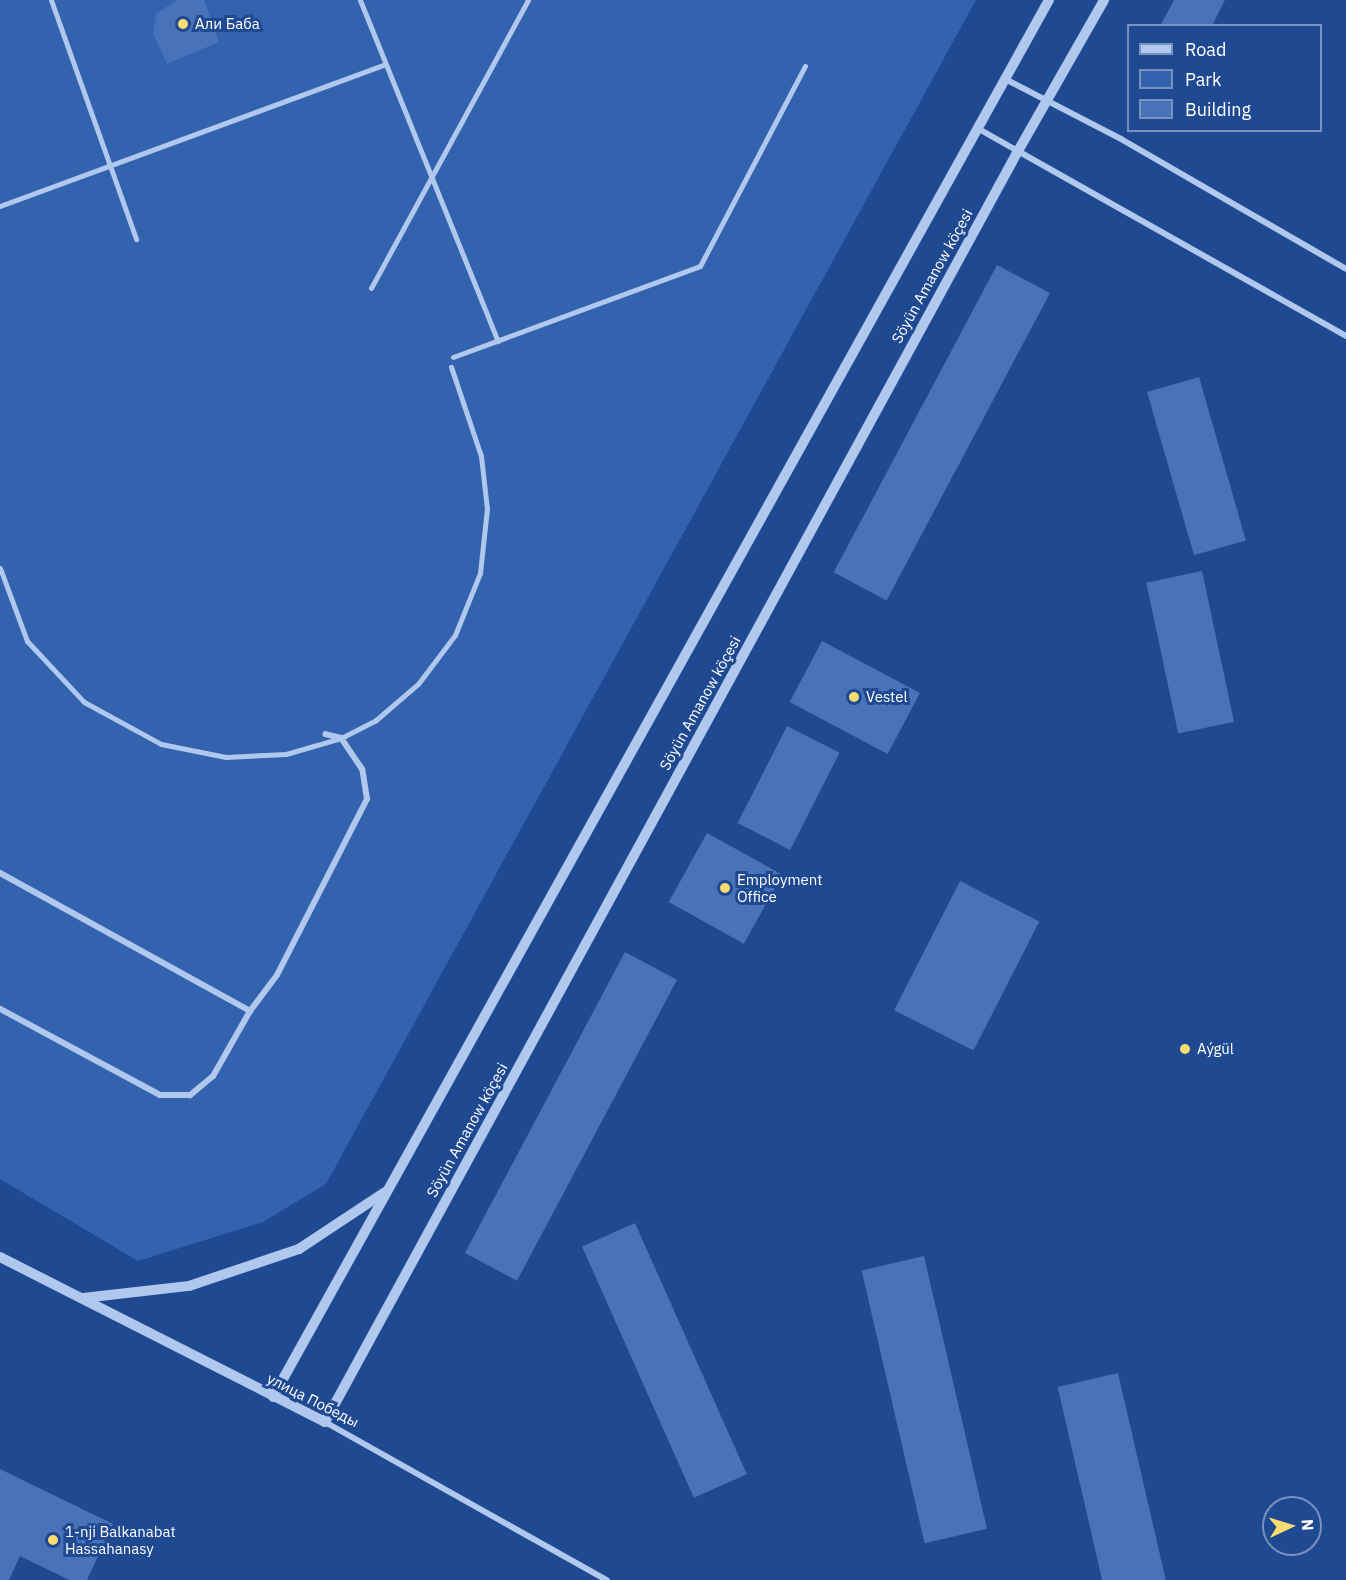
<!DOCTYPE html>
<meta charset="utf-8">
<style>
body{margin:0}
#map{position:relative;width:1346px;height:1580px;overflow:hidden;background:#1f4991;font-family:"IBM Plex Sans",sans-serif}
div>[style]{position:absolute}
.green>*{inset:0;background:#3362af}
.building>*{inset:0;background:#4872b9;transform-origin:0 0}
.pedestrian>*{height:5px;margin:-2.5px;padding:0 2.5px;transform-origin:2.5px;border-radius:2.5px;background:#b0c8ed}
.minor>*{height:6px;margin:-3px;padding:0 3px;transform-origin:3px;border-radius:3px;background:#b0c8ed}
.tertiary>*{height:10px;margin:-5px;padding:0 5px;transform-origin:5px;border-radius:5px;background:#b0c8ed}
.dots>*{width:16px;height:16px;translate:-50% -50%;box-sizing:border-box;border:3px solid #1f4991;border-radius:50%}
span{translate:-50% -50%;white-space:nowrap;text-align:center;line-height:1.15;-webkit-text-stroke:6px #1f4991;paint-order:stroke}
.poi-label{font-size:15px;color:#fff}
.left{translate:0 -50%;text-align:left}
.street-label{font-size:15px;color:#fff}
.legend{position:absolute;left:1127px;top:24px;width:195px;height:108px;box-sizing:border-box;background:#1f4991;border:2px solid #7992bd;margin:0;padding:8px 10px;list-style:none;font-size:18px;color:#fff}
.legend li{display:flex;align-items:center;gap:12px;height:30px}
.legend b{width:30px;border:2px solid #7992bd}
.north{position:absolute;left:1262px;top:1496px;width:60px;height:60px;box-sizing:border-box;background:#1f4991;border:2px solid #7992bd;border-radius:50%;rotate:86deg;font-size:16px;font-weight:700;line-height:24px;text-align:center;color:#fff}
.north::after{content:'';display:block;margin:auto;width:21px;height:27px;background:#fbdc70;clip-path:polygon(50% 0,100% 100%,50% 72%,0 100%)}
</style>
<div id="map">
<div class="green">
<div style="clip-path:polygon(0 0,976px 0,326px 1184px,263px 1222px,138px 1261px,0 1179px)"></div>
</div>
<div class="building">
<div style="clip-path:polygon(177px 0,204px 0,219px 42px,167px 64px,153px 33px,156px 14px)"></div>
<div style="clip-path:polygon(1174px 0,1225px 0,1212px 26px,1160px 26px)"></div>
<div style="left:997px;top:265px;width:60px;height:348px;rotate:28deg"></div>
<div style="left:1199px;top:377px;width:170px;height:54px;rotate:74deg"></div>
<div style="left:1202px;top:571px;width:154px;height:57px;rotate:78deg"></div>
<div style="left:822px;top:641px;width:111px;height:69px;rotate:28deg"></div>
<div style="left:787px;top:726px;width:59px;height:109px;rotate:27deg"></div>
<div style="left:707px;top:833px;width:86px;height:79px;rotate:29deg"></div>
<div style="left:960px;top:881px;width:89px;height:145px;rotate:27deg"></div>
<div style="left:625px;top:952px;width:59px;height:341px;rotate:28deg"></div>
<div style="left:635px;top:1223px;width:275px;height:58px;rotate:66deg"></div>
<div style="left:924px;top:1256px;width:280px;height:64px;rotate:77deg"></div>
<div style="left:1118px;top:1373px;width:212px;height:62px;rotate:77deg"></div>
<div style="clip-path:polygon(0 1469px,113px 1524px,87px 1580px,69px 1580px,20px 1556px,9px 1580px,0 1580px)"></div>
</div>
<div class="pedestrian">
<div style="left:51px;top:0;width:254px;rotate:70.4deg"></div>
<div style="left:360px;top:0;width:368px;rotate:68deg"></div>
<div style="left:0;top:206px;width:410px;rotate:-20.2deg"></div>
<div style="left:371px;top:288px;width:328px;rotate:-61.4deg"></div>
<div style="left:453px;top:357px;width:263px;rotate:-20.2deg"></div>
<div style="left:700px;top:266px;width:226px;rotate:-62.3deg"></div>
<div style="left:0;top:568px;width:78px;rotate:69.7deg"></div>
<div style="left:27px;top:641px;width:83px;rotate:46.9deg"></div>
<div style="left:84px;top:702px;width:88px;rotate:28.6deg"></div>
<div style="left:161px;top:744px;width:66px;rotate:11.3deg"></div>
<div style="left:226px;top:757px;width:60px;rotate:-2.9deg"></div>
<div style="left:286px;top:754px;width:57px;rotate:-16.2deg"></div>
<div style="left:341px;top:738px;width:39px;rotate:-27deg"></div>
<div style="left:376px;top:720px;width:55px;rotate:-40.6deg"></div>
<div style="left:418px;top:684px;width:61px;rotate:-52.9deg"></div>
<div style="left:455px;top:635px;width:67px;rotate:-68deg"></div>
<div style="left:480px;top:573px;width:64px;rotate:-83.8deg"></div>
<div style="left:487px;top:509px;width:53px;rotate:-96.5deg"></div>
<div style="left:481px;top:456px;width:94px;rotate:-108.6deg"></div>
</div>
<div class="minor">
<div style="left:1005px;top:79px;width:131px;rotate:27.3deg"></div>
<div style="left:1121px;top:139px;width:260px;rotate:30deg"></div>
<div style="left:977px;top:128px;width:424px;rotate:29.4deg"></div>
<div style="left:0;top:873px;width:286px;rotate:28.9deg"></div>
<div style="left:250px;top:1011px;width:75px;rotate:119.6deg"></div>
<div style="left:213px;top:1076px;width:30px;rotate:140deg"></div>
<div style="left:190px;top:1095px;width:30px;rotate:180deg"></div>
<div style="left:160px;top:1095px;width:182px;rotate:-151.7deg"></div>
<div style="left:250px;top:1011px;width:45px;rotate:-53.1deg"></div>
<div style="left:277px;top:975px;width:198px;rotate:-62.9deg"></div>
<div style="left:367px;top:799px;width:30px;rotate:-99deg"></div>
<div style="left:362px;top:769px;width:37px;rotate:-124deg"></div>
<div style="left:341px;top:738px;width:16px;rotate:-166deg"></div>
<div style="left:325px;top:1422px;width:323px;rotate:29.3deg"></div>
</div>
<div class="tertiary">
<div style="left:0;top:1257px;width:364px;rotate:26.9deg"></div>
<div style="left:325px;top:1422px;width:1448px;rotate:-61.4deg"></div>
<div style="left:1018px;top:151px;width:174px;rotate:-60.3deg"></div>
<div style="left:83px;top:1298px;width:107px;rotate:-6.5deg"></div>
<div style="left:189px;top:1286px;width:116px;rotate:-18.6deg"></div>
<div style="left:299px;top:1249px;width:103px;rotate:-33.5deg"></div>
<div style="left:273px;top:1397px;width:1598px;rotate:-60.95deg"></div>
</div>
<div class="dots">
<div style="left:183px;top:24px;background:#fbdc70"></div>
<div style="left:854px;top:697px;background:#fbdc70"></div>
<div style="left:725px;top:888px;background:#fbdc70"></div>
<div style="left:1185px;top:1049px;background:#fbdc70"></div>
<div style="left:53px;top:1540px;background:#fbdc70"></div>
</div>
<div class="poi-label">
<span class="left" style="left:195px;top:24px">Али Баба</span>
<span class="left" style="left:866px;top:697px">Vestel</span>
<span class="left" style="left:737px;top:888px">Employment<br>Office</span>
<span class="left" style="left:1197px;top:1049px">Aýgül</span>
<span class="left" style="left:65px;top:1540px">1-nji Balkanabat<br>Hassahanasy</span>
</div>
<div class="street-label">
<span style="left:932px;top:276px;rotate:-61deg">Söyün Amanow köçesi</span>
<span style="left:700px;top:703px;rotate:-61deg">Söyün Amanow köçesi</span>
<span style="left:467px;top:1130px;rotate:-61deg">Söyün Amanow köçesi</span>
<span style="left:313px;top:1400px;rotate:27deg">улица Победы</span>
</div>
<ul class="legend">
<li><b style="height:8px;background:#b0c8ed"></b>Road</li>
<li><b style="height:16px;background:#3362af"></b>Park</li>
<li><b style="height:16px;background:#4872b9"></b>Building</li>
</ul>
<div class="north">N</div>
</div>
